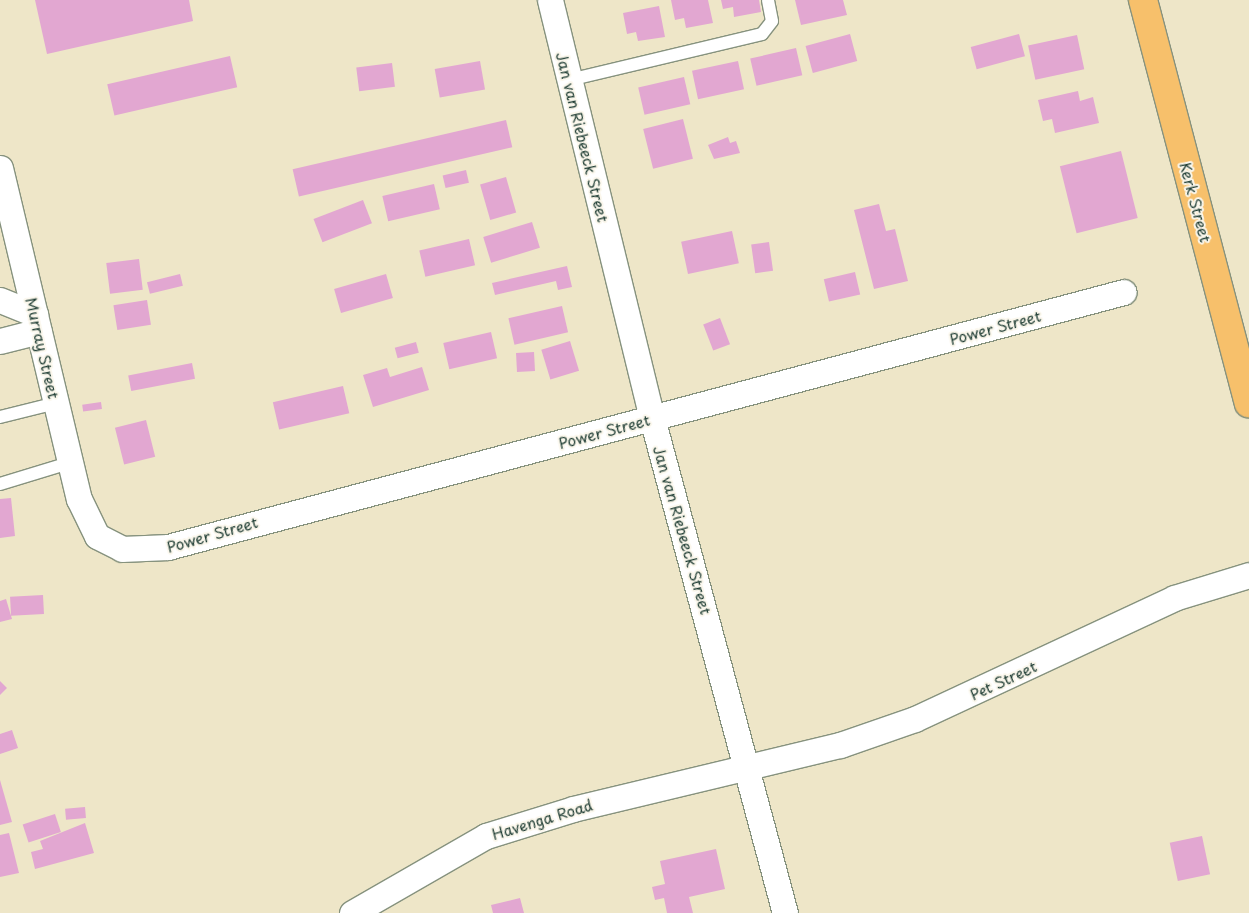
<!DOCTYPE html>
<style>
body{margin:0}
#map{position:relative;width:1249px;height:913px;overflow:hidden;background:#eee6c8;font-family:"Playpen Sans",sans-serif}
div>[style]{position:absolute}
.building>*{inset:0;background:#e2a7d1;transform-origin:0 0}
.roads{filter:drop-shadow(1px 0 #86927e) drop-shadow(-1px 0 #86927e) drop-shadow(0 1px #86927e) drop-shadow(0 -1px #86927e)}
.lane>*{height:12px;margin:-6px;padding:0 6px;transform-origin:6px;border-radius:6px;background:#fff}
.street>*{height:25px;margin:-12.5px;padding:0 12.5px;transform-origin:12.5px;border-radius:12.5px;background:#fff}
.highway>*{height:28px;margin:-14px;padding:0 14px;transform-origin:14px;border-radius:14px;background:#f7c06b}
span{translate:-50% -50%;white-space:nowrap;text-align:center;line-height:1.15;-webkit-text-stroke:4px #fbf7ec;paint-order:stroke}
.street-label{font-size:15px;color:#1f3d34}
</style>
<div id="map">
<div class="building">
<div style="clip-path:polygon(35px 0,189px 0,193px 21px,47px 54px)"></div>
<div style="clip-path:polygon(671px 0,708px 0,713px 23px,686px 28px,684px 18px,675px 20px)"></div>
<div style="clip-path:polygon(721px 0,759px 0,761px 12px,734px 17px,733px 7px,723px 9px)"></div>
<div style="clip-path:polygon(795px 0,843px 0,847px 15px,801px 25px)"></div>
<div style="clip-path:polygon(659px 6px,665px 37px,638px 41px,636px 32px,627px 34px,623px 13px)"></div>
<div style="left:850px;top:34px;width:28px;height:46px;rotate:75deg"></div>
<div style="left:1019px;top:34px;width:23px;height:50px;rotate:75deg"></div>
<div style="left:1077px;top:35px;width:35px;height:50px;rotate:78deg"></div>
<div style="left:796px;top:48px;width:28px;height:47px;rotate:77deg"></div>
<div style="left:230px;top:56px;width:32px;height:126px;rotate:77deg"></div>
<div style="left:480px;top:61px;width:29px;height:46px;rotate:80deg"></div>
<div style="left:738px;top:61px;width:29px;height:47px;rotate:78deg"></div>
<div style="left:392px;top:63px;width:24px;height:36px;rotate:83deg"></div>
<div style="left:684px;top:77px;width:28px;height:47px;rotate:77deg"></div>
<div style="clip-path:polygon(1078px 91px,1080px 101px,1093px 97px,1099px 123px,1055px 133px,1052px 119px,1043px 121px,1038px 100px)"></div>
<div style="left:683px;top:119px;width:41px;height:41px;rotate:76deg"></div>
<div style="left:506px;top:120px;width:28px;height:219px;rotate:77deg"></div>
<div style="clip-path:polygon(728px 137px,730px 143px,736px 141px,740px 153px,714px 159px,708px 145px)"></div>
<div style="left:1121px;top:151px;width:69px;height:63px;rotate:76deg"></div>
<div style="left:466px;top:170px;width:13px;height:24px;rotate:77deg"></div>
<div style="left:506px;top:177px;width:37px;height:27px;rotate:74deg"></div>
<div style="left:434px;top:184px;width:26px;height:53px;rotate:77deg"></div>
<div style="left:363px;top:200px;width:25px;height:53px;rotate:69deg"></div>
<div style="clip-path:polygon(879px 204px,886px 231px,895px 229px,908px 281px,874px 289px,854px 210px)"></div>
<div style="left:532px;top:222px;width:27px;height:51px;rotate:73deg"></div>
<div style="left:732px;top:231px;width:33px;height:52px;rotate:78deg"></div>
<div style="left:469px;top:239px;width:27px;height:51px;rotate:77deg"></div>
<div style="left:769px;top:242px;width:29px;height:18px;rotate:82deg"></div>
<div style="left:139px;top:259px;width:31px;height:33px;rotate:83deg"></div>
<div style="clip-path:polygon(567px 266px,572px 287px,558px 290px,556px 281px,495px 295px,492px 283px)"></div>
<div style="left:855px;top:272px;width:23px;height:32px;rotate:77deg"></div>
<div style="left:180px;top:274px;width:12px;height:34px;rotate:76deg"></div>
<div style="left:386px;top:274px;width:25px;height:54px;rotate:74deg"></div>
<div style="left:147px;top:300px;width:25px;height:34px;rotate:81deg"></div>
<div style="left:562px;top:306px;width:27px;height:55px;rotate:77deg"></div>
<div style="left:720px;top:318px;width:28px;height:18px;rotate:69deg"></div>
<div style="left:491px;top:332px;width:27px;height:49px;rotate:77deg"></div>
<div style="left:570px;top:341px;width:31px;height:30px;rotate:73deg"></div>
<div style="left:416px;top:342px;width:11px;height:22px;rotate:75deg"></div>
<div style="left:534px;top:352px;width:19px;height:18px;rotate:87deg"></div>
<div style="left:192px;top:363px;width:16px;height:65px;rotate:79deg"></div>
<div style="clip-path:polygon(422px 367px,429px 390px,373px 407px,363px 375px,387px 368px,390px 377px)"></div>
<div style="left:343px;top:386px;width:28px;height:72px;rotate:77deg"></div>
<div style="left:101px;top:402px;width:7px;height:19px;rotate:82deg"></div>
<div style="left:146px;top:420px;width:38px;height:32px;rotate:76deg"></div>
<div style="clip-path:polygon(11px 498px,15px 536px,0 538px,0 499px)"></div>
<div style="left:43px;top:595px;width:19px;height:33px;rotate:87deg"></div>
<div style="clip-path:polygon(6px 599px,12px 619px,0 622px,0 601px)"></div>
<div style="clip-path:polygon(0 681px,7px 688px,0 695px)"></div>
<div style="clip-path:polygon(12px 730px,18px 748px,0 754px,0 734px)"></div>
<div style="clip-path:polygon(0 780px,12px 822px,0 825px)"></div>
<div style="left:85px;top:807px;width:11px;height:20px;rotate:85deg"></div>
<div style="left:55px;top:814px;width:19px;height:34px;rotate:72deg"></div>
<div style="clip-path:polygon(85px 823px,94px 853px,35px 869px,31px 852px,43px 849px,40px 841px)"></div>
<div style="clip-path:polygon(9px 833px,19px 873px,0 877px,0 835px)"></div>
<div style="left:1202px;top:836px;width:39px;height:33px;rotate:78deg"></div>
<div style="clip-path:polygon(716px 849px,725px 889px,689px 897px,693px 913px,667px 913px,664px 898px,655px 900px,652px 887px,665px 884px,660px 861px)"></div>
<div style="clip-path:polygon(520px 898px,524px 913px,493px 913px,491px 905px)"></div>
</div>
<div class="roads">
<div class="lane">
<div style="left:569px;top:80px;width:198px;rotate:-13.4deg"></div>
<div style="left:762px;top:34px;width:16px;rotate:-52deg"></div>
<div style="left:772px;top:21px;width:21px;rotate:-101deg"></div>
<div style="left:0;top:417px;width:58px;rotate:-14deg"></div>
<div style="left:0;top:484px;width:72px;rotate:-16.9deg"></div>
</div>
<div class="street">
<div style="left:550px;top:0;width:430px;rotate:76.3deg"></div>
<div style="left:652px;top:418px;width:513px;rotate:74.96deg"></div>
<div style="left:0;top:168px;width:340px;rotate:76.6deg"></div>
<div style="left:79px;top:499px;width:41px;rotate:64.1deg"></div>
<div style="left:97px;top:536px;width:28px;rotate:27deg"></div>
<div style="left:122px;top:549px;width:46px;rotate:-2.5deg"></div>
<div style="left:168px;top:547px;width:989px;rotate:-14.94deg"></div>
<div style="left:0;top:300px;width:38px;rotate:22deg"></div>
<div style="left:0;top:341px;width:40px;rotate:-14.4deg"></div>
<div style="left:352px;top:913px;width:155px;rotate:-29.9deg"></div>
<div style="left:486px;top:836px;width:91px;rotate:-17.2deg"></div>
<div style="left:573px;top:809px;width:275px;rotate:-13.5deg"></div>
<div style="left:840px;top:745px;width:79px;rotate:-19.1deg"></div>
<div style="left:915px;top:719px;width:286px;rotate:-25deg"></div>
<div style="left:1174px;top:598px;width:78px;rotate:-17deg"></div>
</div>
<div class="highway">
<div style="left:1143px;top:0;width:417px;rotate:75.3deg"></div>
</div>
</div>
<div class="street-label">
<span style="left:583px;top:137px;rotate:76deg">Jan van Riebeeck Street</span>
<span style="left:1196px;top:202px;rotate:75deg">Kerk Street</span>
<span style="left:995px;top:327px;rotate:-15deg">Power Street</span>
<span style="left:43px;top:348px;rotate:77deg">Murray Street</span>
<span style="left:604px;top:431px;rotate:-15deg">Power Street</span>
<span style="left:683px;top:530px;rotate:74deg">Jan van Riebeeck Street</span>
<span style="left:212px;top:534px;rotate:-16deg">Power Street</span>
<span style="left:1003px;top:680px;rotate:-25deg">Pet Street</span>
<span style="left:542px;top:819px;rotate:-17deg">Havenga Road</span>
</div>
</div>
